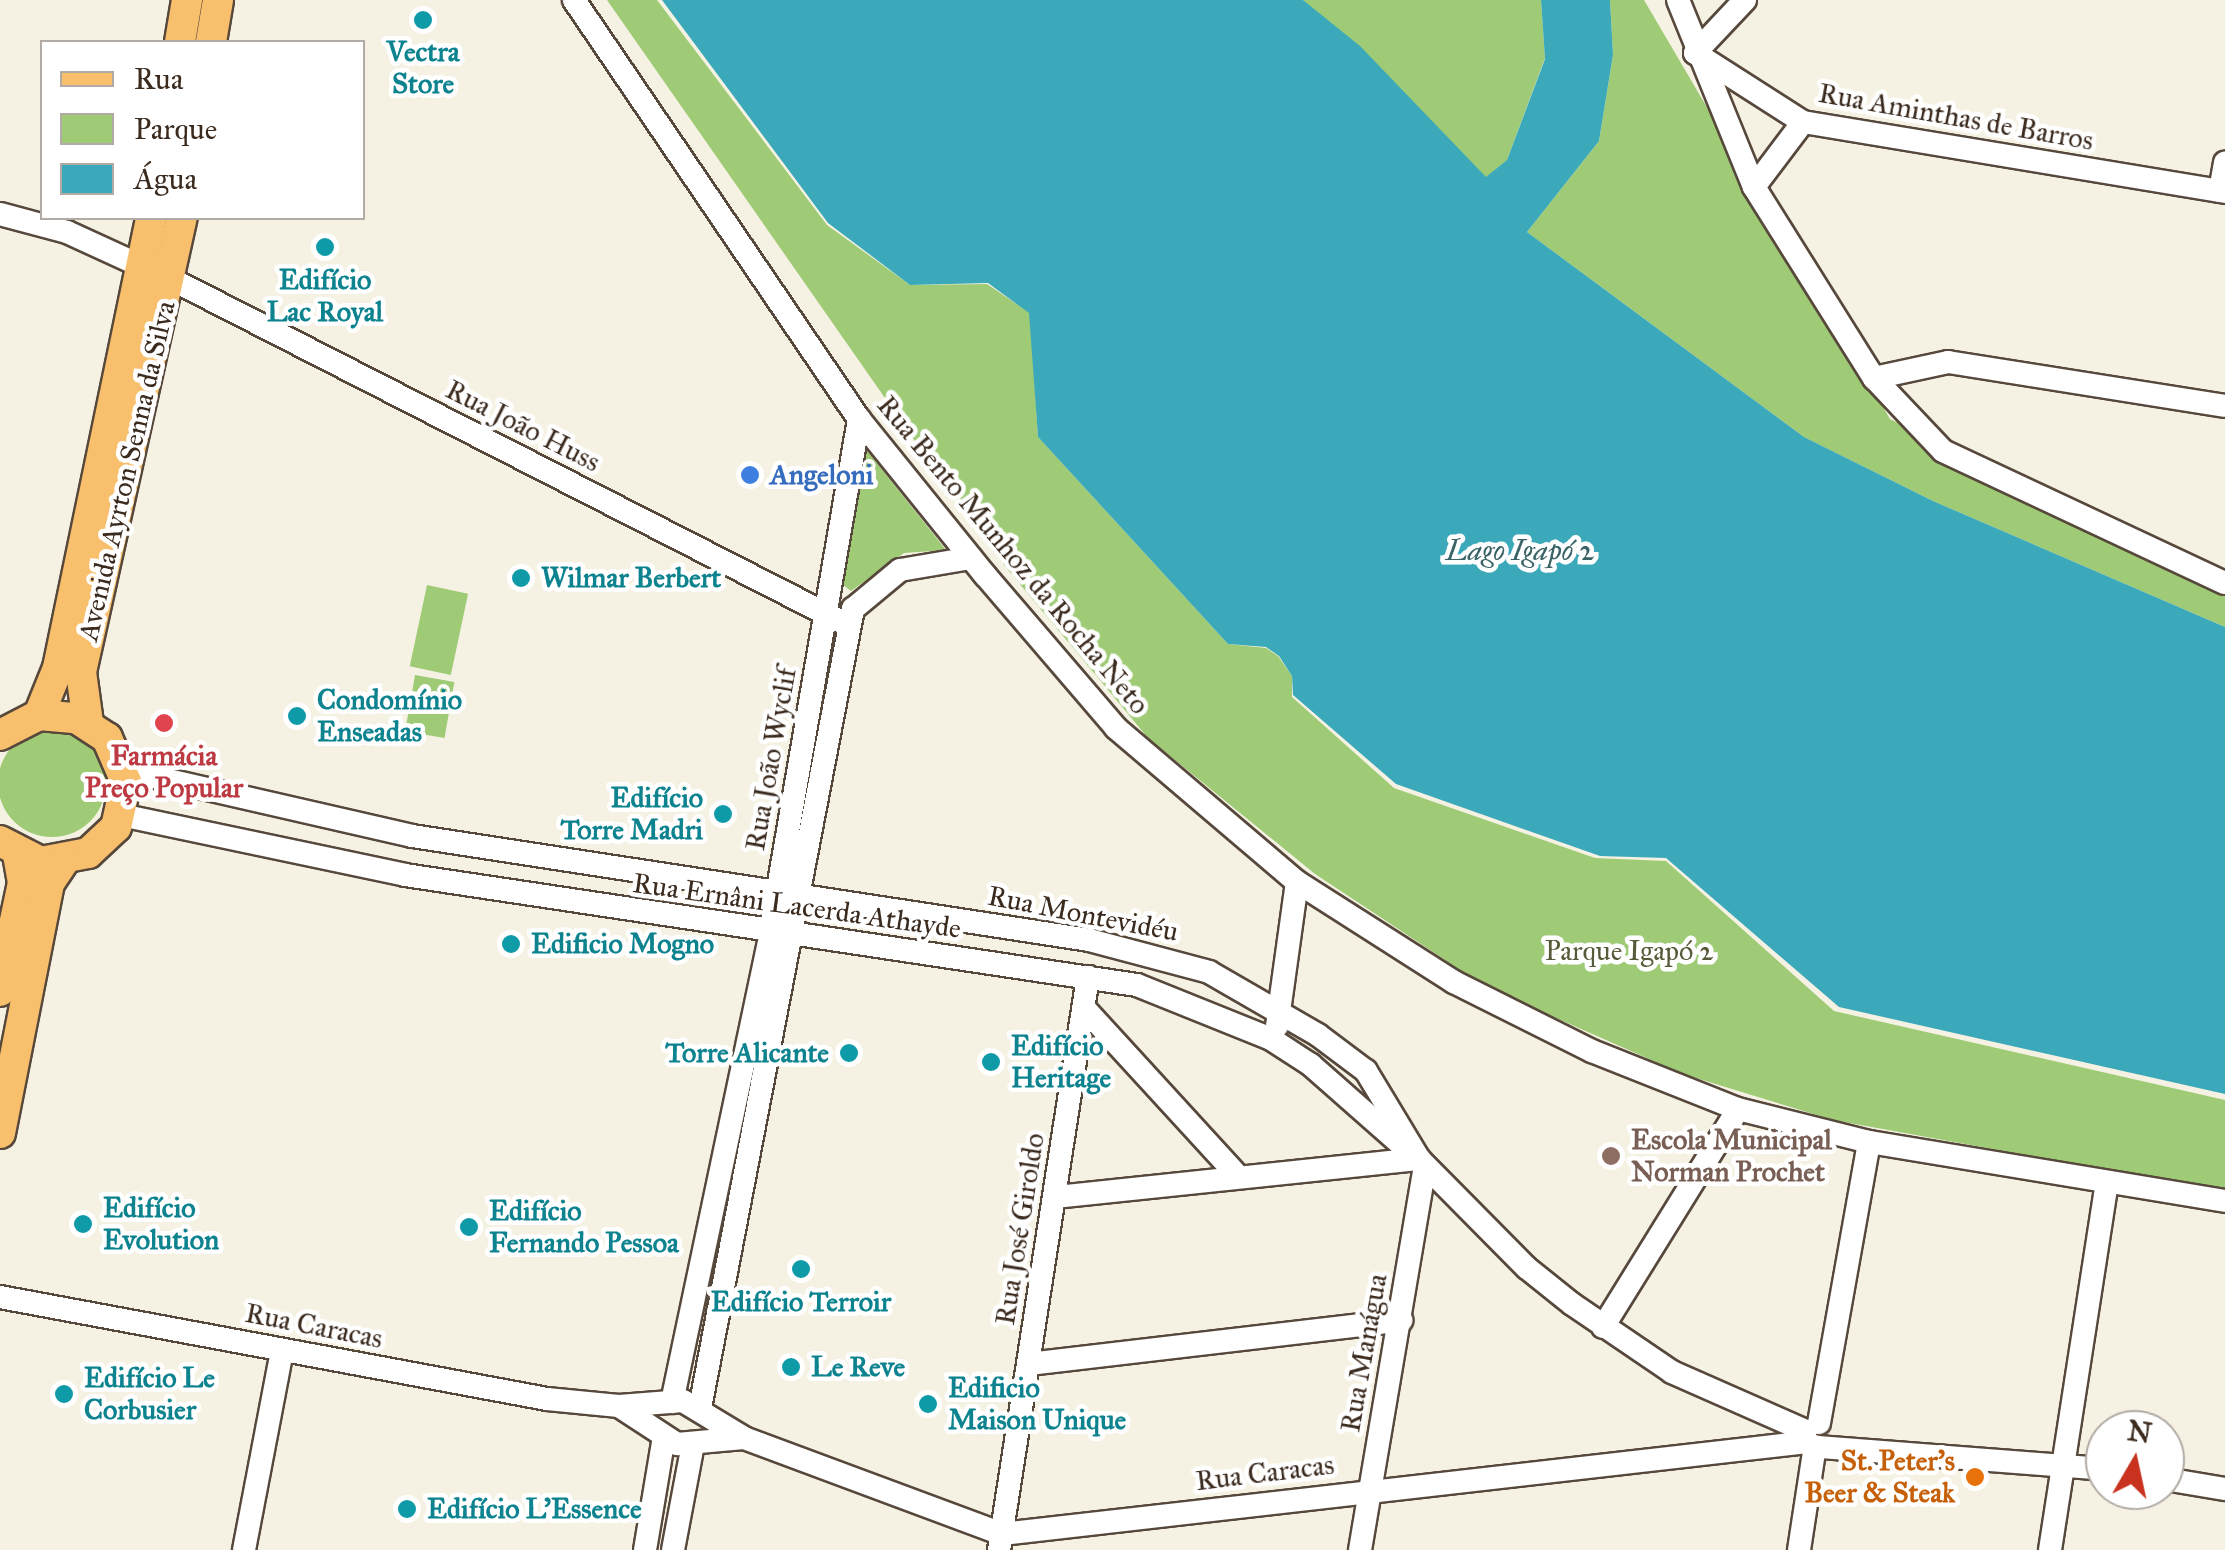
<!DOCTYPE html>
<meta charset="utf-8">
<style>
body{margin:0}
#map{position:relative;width:2225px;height:1550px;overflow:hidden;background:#f6f2e3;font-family:"IM FELL Great Primer",serif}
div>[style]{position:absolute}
.green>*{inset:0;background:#9fcb77;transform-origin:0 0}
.round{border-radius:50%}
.water>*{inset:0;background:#3ca9bb}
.roads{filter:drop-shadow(2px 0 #57483c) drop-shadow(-2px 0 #57483c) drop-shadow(0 2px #57483c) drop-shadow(0 -2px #57483c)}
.minor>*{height:22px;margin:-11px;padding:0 11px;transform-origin:11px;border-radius:11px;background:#fff}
.major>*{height:30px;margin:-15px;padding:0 15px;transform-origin:15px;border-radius:15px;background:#f8bf6c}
.dots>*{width:28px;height:28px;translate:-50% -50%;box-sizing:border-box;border:5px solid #fff;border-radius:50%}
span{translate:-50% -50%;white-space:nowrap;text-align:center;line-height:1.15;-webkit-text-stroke:9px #fff;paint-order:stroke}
.culture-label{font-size:28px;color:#0d838f;font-weight:700}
.left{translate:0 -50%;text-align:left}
.right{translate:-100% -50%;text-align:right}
.street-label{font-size:28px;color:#3b2a1e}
.shop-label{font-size:28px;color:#366cbe;font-weight:700}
.health-label{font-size:28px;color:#be3a42;font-weight:700}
.park-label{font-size:28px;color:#595a39}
.education-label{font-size:28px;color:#785e54;font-weight:700}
.food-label{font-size:28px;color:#c56008;font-weight:700}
.water-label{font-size:30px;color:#3b6365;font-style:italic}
.legend{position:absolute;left:40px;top:40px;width:325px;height:180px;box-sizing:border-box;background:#fff;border:2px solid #b1aaa5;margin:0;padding:12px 18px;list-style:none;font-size:30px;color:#3b2a1e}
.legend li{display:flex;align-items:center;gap:20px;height:50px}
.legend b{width:50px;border:2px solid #b1aaa5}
.north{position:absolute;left:2085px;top:1410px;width:100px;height:100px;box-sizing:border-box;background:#fff;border:2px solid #b1aaa5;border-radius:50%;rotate:9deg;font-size:28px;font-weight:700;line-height:40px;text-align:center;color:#3b2a1e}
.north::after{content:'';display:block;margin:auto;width:35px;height:45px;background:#c8321e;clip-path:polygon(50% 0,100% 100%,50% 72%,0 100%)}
</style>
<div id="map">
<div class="green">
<div style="clip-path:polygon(607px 0,657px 0,827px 225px,910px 285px,987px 284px,1030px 313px,1038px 437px,1228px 644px,1266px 648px,1278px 656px,1292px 676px,1292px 697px,1394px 788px,1595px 858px,1666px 861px,1834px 1011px,2225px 1100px,2225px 1191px,1833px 1120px,1683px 1074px,1486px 987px,1315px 874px,1148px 738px,989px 547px)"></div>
<div style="clip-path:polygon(1303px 0,1541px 0,1545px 58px,1507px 160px,1486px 178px)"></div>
<div style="clip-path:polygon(1610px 0,1644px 0,1890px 419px,2225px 583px,2225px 627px,1933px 501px,1804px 437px,1527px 232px,1599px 141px,1613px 55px)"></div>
<div style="clip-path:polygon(864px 447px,946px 550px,904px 553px,851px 591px,843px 585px)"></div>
<div style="left:427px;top:585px;width:42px;height:83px;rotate:12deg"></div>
<div style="left:415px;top:675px;width:40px;height:57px;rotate:10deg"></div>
<div class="round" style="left:-2px;top:729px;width:108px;height:108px"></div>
</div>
<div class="water">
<div style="clip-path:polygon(662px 0,1303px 0,1360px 46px,1486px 177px,1507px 160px,1545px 59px,1541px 0,1610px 0,1613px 55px,1599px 141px,1527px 232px,1804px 437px,1933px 501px,2225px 627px,2225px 1094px,1839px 1007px,1666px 858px,1600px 856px,1396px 784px,1293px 695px,1292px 676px,1279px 656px,1266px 647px,1228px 644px,1038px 437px,1029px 313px,988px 283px,910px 285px,828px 223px)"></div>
</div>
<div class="roads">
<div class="minor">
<div style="left:574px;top:0;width:507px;rotate:55.78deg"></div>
<div style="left:859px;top:419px;width:201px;rotate:51.1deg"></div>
<div style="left:985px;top:575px;width:201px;rotate:49.4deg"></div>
<div style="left:1116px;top:728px;width:238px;rotate:40.4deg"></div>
<div style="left:1297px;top:882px;width:186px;rotate:32.5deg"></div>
<div style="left:1454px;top:982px;width:154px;rotate:26.6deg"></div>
<div style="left:1592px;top:1051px;width:157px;rotate:21.7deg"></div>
<div style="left:1738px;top:1109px;width:135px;rotate:14.1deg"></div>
<div style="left:1869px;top:1142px;width:361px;rotate:9.4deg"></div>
<div style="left:1678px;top:0;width:202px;rotate:67.9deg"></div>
<div style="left:1754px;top:187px;width:226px;rotate:57.9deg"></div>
<div style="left:1874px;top:378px;width:100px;rotate:46.6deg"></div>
<div style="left:1943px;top:451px;width:311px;rotate:25.1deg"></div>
<div style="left:1695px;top:53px;width:128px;rotate:32.6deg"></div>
<div style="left:1803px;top:122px;width:428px;rotate:9.4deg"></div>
<div style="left:1695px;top:53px;width:73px;rotate:-46.7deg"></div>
<div style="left:1754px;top:187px;width:81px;rotate:-53deg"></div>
<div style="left:2220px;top:191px;width:29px;rotate:-80deg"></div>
<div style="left:0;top:214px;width:69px;rotate:15deg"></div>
<div style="left:67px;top:232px;width:84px;rotate:24.7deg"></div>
<div style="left:171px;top:279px;width:751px;rotate:27.08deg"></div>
<div style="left:1874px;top:378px;width:76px;rotate:-12.2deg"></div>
<div style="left:1948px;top:362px;width:280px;rotate:9deg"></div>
<div style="left:124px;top:770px;width:295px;rotate:12.9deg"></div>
<div style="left:412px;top:836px;width:685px;rotate:8.73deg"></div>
<div style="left:1089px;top:940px;width:124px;rotate:14.9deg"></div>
<div style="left:1209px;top:972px;width:126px;rotate:30deg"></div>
<div style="left:1318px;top:1035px;width:60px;rotate:36.9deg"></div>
<div style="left:1366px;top:1071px;width:103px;rotate:58.9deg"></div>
<div style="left:1419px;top:1159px;width:153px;rotate:45.3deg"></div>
<div style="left:1527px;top:1268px;width:58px;rotate:38.7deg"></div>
<div style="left:1572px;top:1304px;width:121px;rotate:34.2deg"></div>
<div style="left:1672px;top:1372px;width:146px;rotate:23.8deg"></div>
<div style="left:121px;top:815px;width:290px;rotate:11.9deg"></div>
<div style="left:405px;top:875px;width:740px;rotate:8.55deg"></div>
<div style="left:1137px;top:985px;width:144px;rotate:21.9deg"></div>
<div style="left:1271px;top:1039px;width:48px;rotate:33deg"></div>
<div style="left:1311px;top:1065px;width:135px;rotate:41.4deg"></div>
<div style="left:1084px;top:1008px;width:228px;rotate:47.5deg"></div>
<div style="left:1277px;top:1026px;width:145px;rotate:-82.1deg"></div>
<div style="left:1056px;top:1197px;width:365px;rotate:-6deg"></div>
<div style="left:0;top:1297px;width:556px;rotate:10.56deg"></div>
<div style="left:547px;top:1399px;width:72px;rotate:5.6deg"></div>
<div style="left:619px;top:1406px;width:64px;rotate:-4.5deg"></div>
<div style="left:683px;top:1401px;width:71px;rotate:31.2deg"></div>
<div style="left:744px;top:1438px;width:275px;rotate:20.4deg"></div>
<div style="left:1002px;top:1534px;width:811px;rotate:-6.51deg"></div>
<div style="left:1603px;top:1327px;width:256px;rotate:-58.2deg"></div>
<div style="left:1029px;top:1364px;width:375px;rotate:-6.7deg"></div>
<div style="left:672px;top:1402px;width:477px;rotate:-78.1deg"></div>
<div style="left:770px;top:935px;width:524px;rotate:-80.21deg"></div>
<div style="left:622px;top:1408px;width:66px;rotate:33.2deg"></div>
<div style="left:677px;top:1444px;width:67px;rotate:-5.1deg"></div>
<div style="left:700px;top:1408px;width:814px;rotate:-79.16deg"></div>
<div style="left:853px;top:609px;width:61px;rotate:-39.7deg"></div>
<div style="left:900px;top:570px;width:72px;rotate:-9.6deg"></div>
<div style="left:1819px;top:1423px;width:285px;rotate:-79.9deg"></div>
<div style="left:1819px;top:1447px;width:287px;rotate:4.4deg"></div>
<div style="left:2165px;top:1479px;width:61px;rotate:9.5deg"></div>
<div style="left:244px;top:1550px;width:203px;rotate:-79.2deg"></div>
<div style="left:645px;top:1550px;width:115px;rotate:-80.5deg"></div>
<div style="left:673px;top:1550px;width:108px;rotate:-79.3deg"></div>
<div style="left:999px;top:1550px;width:580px;rotate:-81.17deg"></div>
<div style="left:1360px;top:1550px;width:389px;rotate:-80.4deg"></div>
<div style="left:1799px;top:1550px;width:105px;rotate:-81.3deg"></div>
<div style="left:2050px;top:1550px;width:371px;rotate:-81.2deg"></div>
</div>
<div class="major">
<div style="left:180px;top:42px;width:43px;rotate:-80.5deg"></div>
<div style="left:211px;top:42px;width:43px;rotate:-80.5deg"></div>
<div style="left:39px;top:715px;width:51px;rotate:-68deg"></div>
<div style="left:58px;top:668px;width:460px;rotate:-78.3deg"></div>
<div style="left:88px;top:723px;width:51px;rotate:-97.8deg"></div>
<div style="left:81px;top:672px;width:465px;rotate:-77.5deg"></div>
<div style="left:0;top:735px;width:44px;rotate:-27.1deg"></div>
<div style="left:39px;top:715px;width:37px;rotate:5deg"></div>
<div style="left:76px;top:718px;width:37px;rotate:33deg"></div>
<div style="left:107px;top:738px;width:48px;rotate:66.6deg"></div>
<div style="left:126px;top:782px;width:46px;rotate:102.5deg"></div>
<div style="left:116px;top:827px;width:38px;rotate:137deg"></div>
<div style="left:88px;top:853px;width:48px;rotate:169.2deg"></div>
<div style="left:41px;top:862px;width:46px;rotate:-152.9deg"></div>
<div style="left:0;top:991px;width:110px;rotate:-78deg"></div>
<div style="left:23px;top:883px;width:29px;rotate:-100deg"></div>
<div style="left:0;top:1133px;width:255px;rotate:-78.9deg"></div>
<div style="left:49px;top:883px;width:27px;rotate:-56deg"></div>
</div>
</div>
<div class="dots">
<div style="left:423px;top:20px;background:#0f9aa8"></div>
<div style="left:325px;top:247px;background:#0f9aa8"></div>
<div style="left:750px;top:475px;background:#3f7fe0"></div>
<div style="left:521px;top:578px;background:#0f9aa8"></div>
<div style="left:297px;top:716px;background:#0f9aa8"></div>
<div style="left:164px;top:723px;background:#e0444e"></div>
<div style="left:723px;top:814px;background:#0f9aa8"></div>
<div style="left:511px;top:944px;background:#0f9aa8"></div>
<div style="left:849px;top:1053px;background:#0f9aa8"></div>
<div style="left:991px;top:1062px;background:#0f9aa8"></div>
<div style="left:1611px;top:1156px;background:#8d6e63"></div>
<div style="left:83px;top:1224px;background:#0f9aa8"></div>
<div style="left:469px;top:1227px;background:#0f9aa8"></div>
<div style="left:801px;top:1269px;background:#0f9aa8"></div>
<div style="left:791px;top:1367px;background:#0f9aa8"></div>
<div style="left:64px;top:1394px;background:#0f9aa8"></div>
<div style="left:928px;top:1404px;background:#0f9aa8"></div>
<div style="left:1975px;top:1477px;background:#e8710a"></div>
<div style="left:407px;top:1509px;background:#0f9aa8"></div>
</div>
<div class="culture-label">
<span style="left:423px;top:68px">Vectra<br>Store</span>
<span style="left:325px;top:296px">Edifício<br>Lac Royal</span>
<span class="left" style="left:541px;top:578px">Wilmar Berbert</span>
<span class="left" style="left:317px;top:716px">Condomínio<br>Enseadas</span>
<span class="right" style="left:703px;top:814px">Edifício<br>Torre Madri</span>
<span class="left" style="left:531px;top:944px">Edificio Mogno</span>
<span class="left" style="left:1011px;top:1062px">Edifício<br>Heritage</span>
<span class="right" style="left:829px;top:1053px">Torre Alicante</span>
<span class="left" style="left:103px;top:1224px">Edifício<br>Evolution</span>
<span class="left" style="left:489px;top:1227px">Edifício<br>Fernando Pessoa</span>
<span style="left:801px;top:1302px">Edifício Terroir</span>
<span class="left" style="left:811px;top:1367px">Le Reve</span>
<span class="left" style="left:84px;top:1394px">Edifício Le<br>Corbusier</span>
<span class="left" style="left:948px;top:1404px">Edificio<br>Maison Unique</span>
<span class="left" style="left:427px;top:1509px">Edifício L'Essence</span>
</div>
<div class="street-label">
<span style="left:1956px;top:117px;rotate:10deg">Rua Aminthas de Barros</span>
<span style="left:523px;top:426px;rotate:27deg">Rua João Huss</span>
<span style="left:127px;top:471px;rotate:-77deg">Avenida Ayrton Senna da Silva</span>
<span style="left:1013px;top:555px;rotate:50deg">Rua Bento Munhoz da Rocha Neto</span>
<span style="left:771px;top:759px;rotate:-80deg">Rua João Wyclif</span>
<span style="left:797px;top:906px;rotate:8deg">Rua Ernâni Lacerda Athayde</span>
<span style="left:1083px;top:914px;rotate:11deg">Rua Montevidéu</span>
<span style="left:1020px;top:1229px;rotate:-81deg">Rua José Giroldo</span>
<span style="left:314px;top:1326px;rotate:11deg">Rua Caracas</span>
<span style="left:1364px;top:1353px;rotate:-80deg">Rua Manágua</span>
<span style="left:1265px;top:1473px;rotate:-7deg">Rua Caracas</span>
</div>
<div class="shop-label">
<span class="left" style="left:770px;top:475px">Angeloni</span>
</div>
<div class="health-label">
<span style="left:164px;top:772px">Farmácia<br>Preço Popular</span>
</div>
<div class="park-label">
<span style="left:1629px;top:951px">Parque Igapó 2</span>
</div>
<div class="education-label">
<span class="left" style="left:1631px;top:1156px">Escola Municipal<br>Norman Prochet</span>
</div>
<div class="food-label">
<span class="right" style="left:1955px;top:1477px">St. Peter's<br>Beer &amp; Steak</span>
</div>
<div class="water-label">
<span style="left:1520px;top:550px">Lago Igapó 2</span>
</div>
<ul class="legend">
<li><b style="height:12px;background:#f8bf6c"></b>Rua</li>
<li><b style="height:28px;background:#9fcb77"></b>Parque</li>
<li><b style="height:28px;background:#3ca9bb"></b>Água</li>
</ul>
<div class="north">N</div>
</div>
